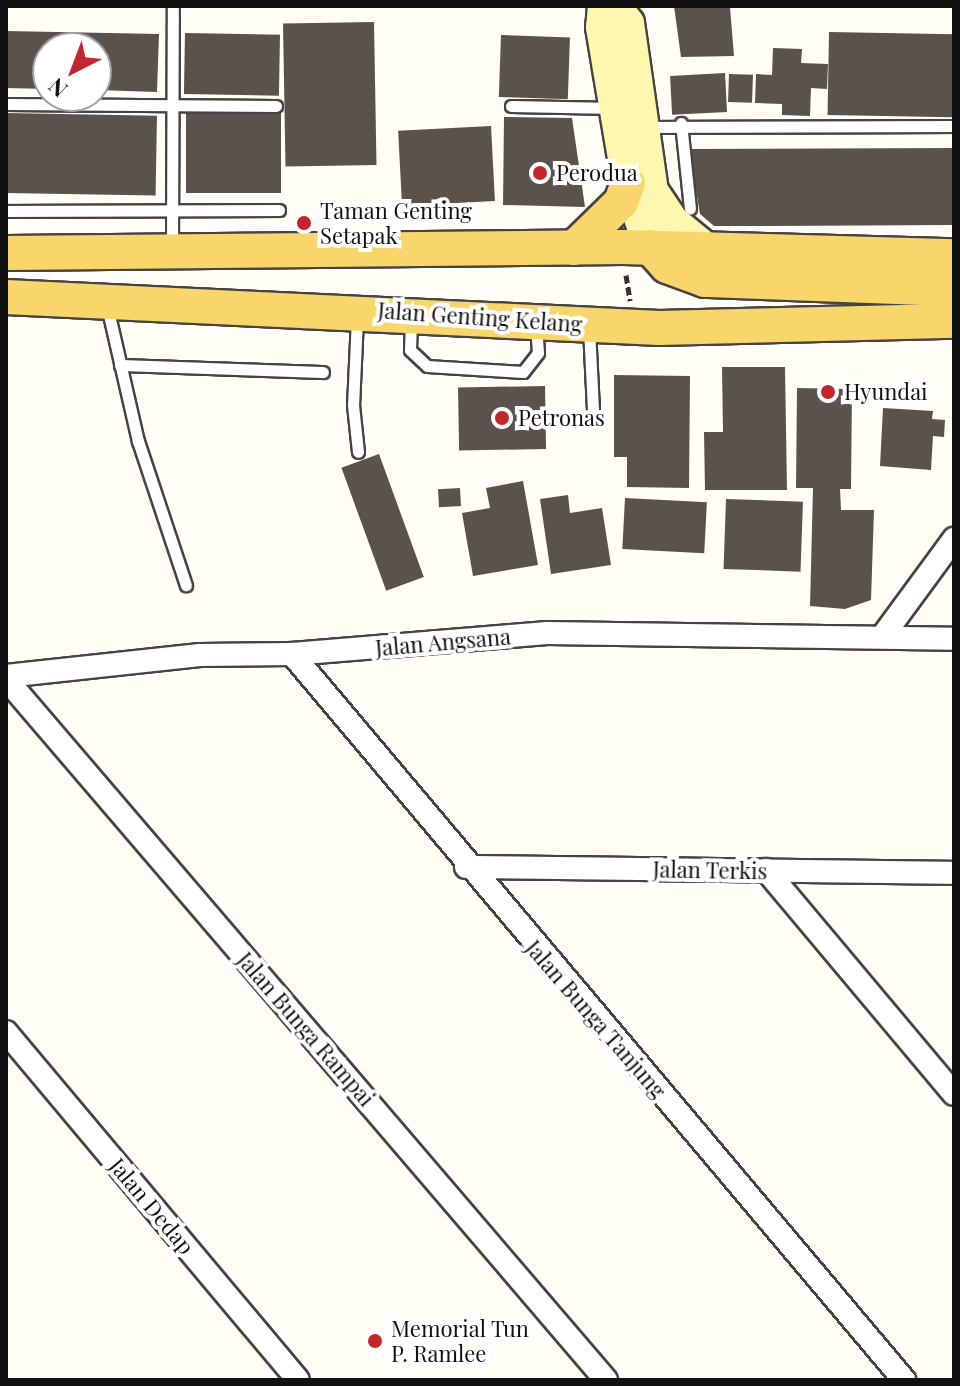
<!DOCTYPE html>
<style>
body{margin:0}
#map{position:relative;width:960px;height:1386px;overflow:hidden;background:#fffdf5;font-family:"Playfair Display",serif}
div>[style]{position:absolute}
.building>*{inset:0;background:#5a524d;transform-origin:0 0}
.path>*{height:5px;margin-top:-2.5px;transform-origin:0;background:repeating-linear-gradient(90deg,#333 0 8px,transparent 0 12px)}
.roads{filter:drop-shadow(2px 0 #444) drop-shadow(-2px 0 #444) drop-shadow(0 2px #444) drop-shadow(0 -2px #444)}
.lane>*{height:11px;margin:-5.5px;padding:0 5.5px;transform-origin:5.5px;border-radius:5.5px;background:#fff}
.street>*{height:22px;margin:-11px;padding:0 11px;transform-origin:11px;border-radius:11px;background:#fff}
.secondary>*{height:32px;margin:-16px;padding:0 16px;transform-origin:16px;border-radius:16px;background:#fff6b0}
.primary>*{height:34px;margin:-17px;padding:0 17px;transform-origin:17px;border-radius:17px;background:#f9d66b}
.dots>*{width:22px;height:22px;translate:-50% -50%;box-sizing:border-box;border:4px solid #fff;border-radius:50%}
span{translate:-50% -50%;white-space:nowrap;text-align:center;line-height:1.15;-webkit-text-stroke:8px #fff;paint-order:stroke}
.poi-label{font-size:22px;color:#111}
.left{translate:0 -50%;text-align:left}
.street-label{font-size:22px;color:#111}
.frame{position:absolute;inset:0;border:8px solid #111;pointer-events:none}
.north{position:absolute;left:32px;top:32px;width:80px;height:80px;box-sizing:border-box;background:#fff;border:2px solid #a0a0a0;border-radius:50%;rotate:222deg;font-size:22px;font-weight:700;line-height:32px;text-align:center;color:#111}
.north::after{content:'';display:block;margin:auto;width:28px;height:36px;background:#c4262e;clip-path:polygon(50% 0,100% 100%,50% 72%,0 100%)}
</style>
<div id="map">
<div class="building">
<div style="clip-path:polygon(674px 6px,730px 7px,734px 56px,681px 57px)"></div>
<div style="left:374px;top:22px;width:143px;height:91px;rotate:89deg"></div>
<div style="clip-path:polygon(6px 31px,159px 34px,157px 92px,96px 90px,96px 48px,48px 48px,48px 89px,6px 88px)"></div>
<div style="left:829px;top:32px;width:125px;height:83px;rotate:1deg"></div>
<div style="left:185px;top:33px;width:95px;height:61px;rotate:1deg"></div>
<div style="left:501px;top:35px;width:69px;height:62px;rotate:2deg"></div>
<div style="clip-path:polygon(773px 48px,802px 49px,801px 63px,828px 64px,827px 89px,811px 88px,810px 116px,782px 115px,782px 104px,755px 103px,756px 74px,772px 75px)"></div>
<div style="left:725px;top:73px;width:39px;height:55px;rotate:87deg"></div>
<div style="left:729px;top:74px;width:24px;height:28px;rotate:2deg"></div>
<div style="left:6px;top:113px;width:151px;height:80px;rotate:1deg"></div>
<div style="left:186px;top:113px;width:95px;height:80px"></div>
<div style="clip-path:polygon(504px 117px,572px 118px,585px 207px,503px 205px)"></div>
<div style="left:491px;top:126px;width:75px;height:93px;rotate:87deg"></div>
<div style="clip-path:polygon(954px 148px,954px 225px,769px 226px,714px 226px,700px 214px,689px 149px)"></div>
<div style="clip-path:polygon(722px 367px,785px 367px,787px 490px,705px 490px,704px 432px,723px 432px)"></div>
<div style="clip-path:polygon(614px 375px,690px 376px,689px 488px,627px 487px,627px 457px,614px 457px)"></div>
<div style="left:545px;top:386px;width:63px;height:87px;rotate:89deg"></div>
<div style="clip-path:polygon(797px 388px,852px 389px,851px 489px,840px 489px,841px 510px,874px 510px,871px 600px,845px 609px,810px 606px,813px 488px,796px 488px)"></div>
<div style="clip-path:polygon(883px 408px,933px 411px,932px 419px,945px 420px,944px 437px,933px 436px,931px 470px,880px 466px)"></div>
<div style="left:379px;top:454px;width:131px;height:40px;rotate:70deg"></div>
<div style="clip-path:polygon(523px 481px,538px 565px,473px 576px,462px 513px,490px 508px,486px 488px)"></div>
<div style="left:460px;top:488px;width:18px;height:22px;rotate:87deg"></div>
<div style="clip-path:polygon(568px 495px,570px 513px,602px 508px,611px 565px,551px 574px,540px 499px)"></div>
<div style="left:625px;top:498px;width:82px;height:51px;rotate:3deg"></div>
<div style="left:726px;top:499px;width:77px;height:70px;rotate:2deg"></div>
</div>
<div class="path">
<div style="left:626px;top:275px;width:26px;rotate:81deg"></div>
</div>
<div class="roads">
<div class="lane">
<div style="left:6px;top:104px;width:270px;rotate:0.4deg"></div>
<div style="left:511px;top:106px;width:104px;rotate:1.1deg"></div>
<div style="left:681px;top:123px;width:86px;rotate:84deg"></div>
<div style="left:647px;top:127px;width:307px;rotate:-0.2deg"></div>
<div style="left:6px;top:211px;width:273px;rotate:-0.2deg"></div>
<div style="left:172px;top:247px;width:241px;rotate:-89.8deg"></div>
<div style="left:107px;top:306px;width:139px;rotate:77.1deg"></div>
<div style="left:138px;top:441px;width:152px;rotate:71.6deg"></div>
<div style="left:357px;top:318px;width:87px;rotate:92.6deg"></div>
<div style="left:353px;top:405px;width:47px;rotate:83.9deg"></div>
<div style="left:411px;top:321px;width:29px;rotate:92deg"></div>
<div style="left:410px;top:350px;width:23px;rotate:43deg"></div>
<div style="left:427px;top:366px;width:96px;rotate:3.6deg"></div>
<div style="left:523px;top:372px;width:24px;rotate:-52deg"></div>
<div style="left:538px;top:353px;width:28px;rotate:-94deg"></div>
<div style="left:589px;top:328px;width:81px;rotate:87.2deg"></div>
<div style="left:120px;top:365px;width:203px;rotate:2deg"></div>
</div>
<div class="street">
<div style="left:882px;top:637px;width:122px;rotate:-53.7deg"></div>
<div style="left:292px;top:654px;width:950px;rotate:49.87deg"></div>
<div style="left:6px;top:676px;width:195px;rotate:-6.2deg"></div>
<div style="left:200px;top:655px;width:92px;rotate:-0.6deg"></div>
<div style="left:292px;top:654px;width:256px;rotate:-4.7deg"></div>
<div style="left:547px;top:633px;width:407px;rotate:0.8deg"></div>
<div style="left:6px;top:679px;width:923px;rotate:49.44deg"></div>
<div style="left:466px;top:867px;width:488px;rotate:0.7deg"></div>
<div style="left:766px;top:870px;width:292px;rotate:50deg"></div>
<div style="left:6px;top:1032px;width:454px;rotate:50deg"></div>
</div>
<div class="secondary">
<div style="left:604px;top:6px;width:21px;rotate:95deg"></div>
<div style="left:602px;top:27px;width:158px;rotate:80.5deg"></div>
<div style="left:628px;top:183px;width:68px;rotate:71deg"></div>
<div style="left:615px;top:6px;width:21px;rotate:53deg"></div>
<div style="left:628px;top:23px;width:170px;rotate:81.9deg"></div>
<div style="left:652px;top:191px;width:37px;rotate:56deg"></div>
<div style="left:673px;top:222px;width:41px;rotate:39.1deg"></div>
</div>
<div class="primary">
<div style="left:650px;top:247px;width:25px;rotate:48deg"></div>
<div style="left:667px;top:266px;width:40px;rotate:20.2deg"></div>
<div style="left:705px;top:280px;width:249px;rotate:2.1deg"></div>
<div style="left:574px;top:248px;width:66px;rotate:-44.4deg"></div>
<div style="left:621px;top:202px;width:20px;rotate:-70deg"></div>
<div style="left:6px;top:253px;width:617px;rotate:-0.56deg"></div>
<div style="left:623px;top:247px;width:331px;rotate:1.6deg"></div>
<div style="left:6px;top:297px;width:654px;rotate:2.72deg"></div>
<div style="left:659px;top:328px;width:295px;rotate:-1.4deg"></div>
</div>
</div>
<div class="dots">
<div style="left:540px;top:173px;background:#c4262e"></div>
<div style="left:304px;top:223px;background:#c4262e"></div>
<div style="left:828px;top:392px;background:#c4262e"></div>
<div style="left:502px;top:418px;background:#c4262e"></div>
<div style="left:375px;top:1341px;background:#c4262e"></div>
</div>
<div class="poi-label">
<span class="left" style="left:556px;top:173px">Perodua</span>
<span class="left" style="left:320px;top:223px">Taman Genting<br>Setapak</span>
<span class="left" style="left:844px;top:392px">Hyundai</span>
<span class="left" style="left:518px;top:418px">Petronas</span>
<span class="left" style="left:391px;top:1341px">Memorial Tun<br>P. Ramlee</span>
</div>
<div class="street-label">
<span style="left:480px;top:317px;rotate:4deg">Jalan Genting Kelang</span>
<span style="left:443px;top:642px;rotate:-5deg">Jalan Angsana</span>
<span style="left:710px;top:870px;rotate:1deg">Jalan Terkis</span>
<span style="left:596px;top:1019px;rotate:49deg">Jalan Bunga Tanjung</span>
<span style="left:306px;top:1029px;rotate:49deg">Jalan Bunga Rampai</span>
<span style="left:152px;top:1206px;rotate:50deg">Jalan Dedap</span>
</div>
<div class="frame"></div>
<div class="north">N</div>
</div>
